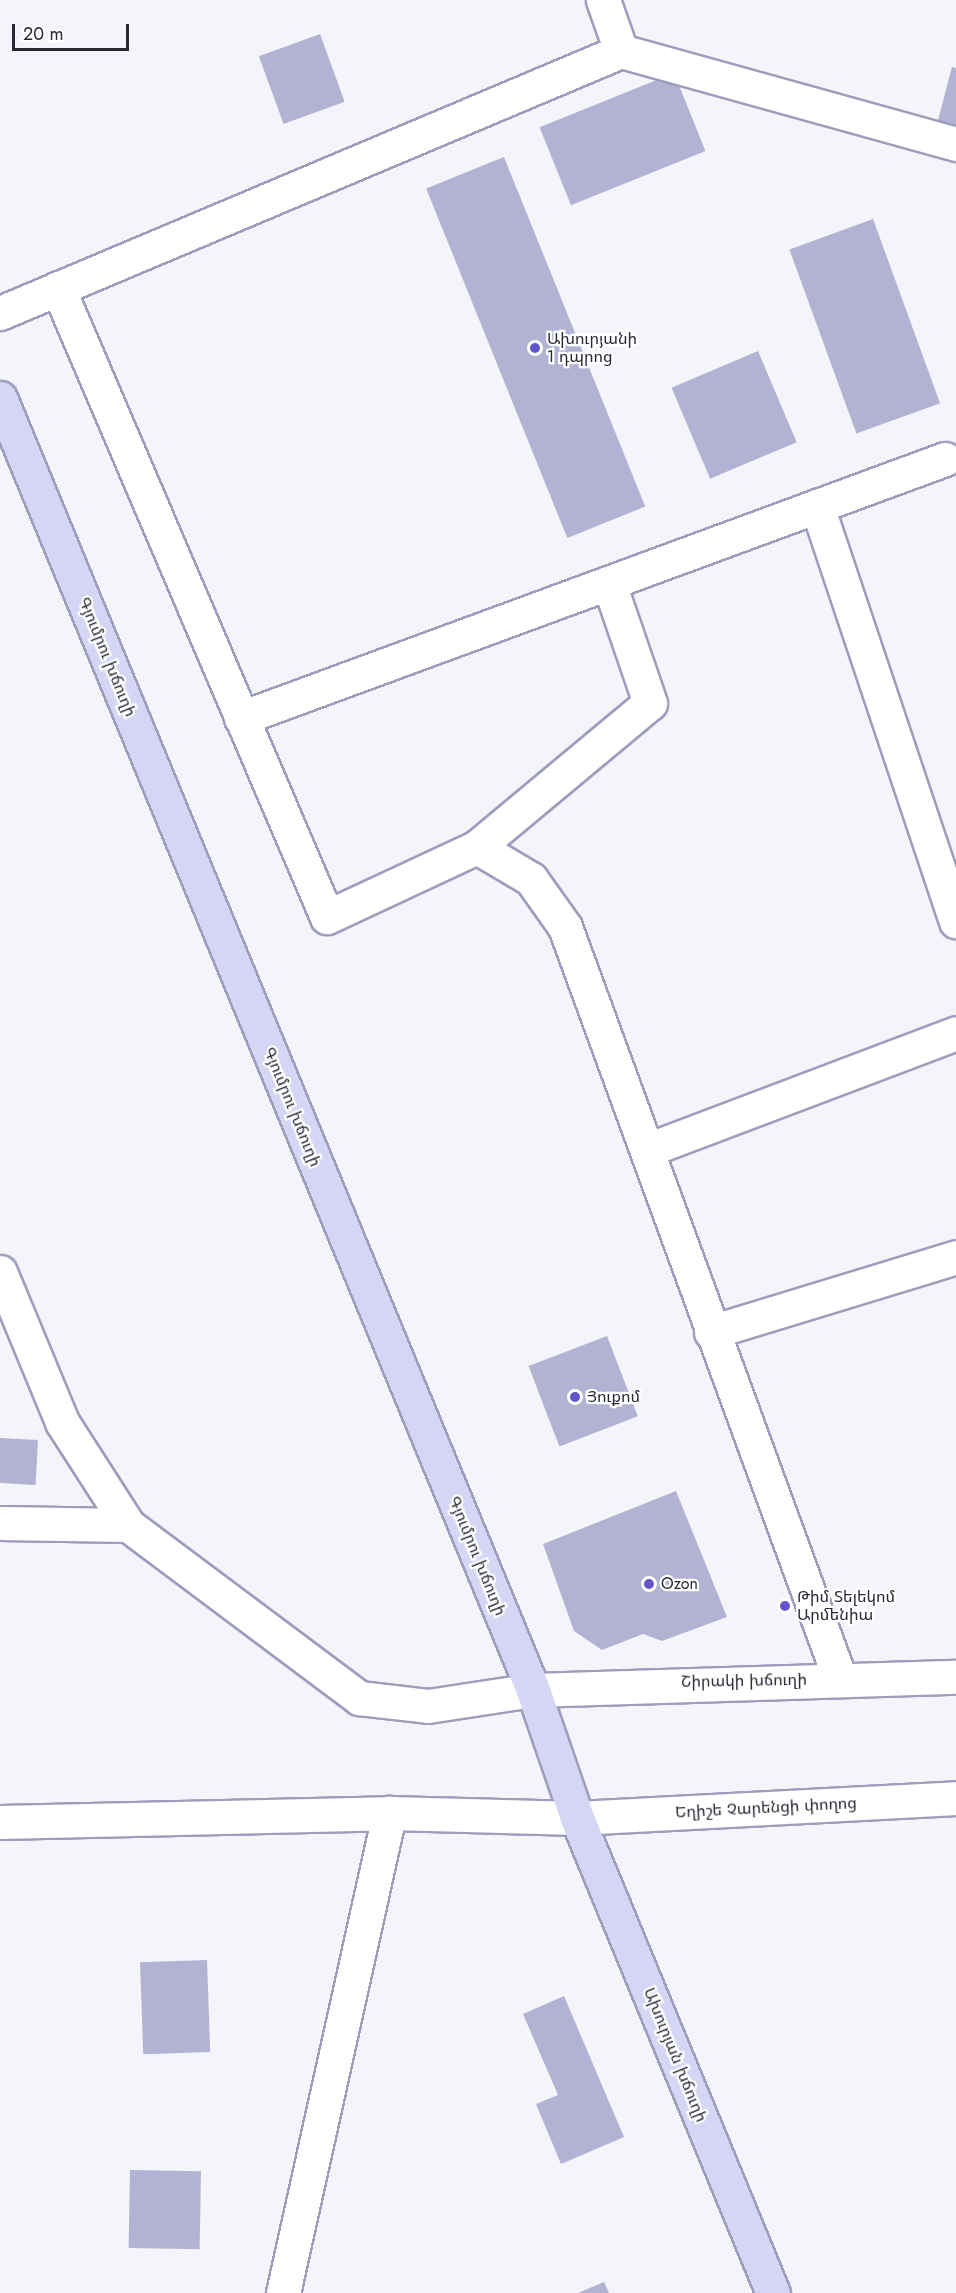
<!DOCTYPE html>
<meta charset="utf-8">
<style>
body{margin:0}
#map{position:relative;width:956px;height:2293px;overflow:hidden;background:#f4f4fa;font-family:Jost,"Noto Sans Armenian",sans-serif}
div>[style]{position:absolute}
.building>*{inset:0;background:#b2b3d2;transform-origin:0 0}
.roads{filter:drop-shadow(2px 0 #9d9ebc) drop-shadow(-2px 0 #9d9ebc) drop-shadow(0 2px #9d9ebc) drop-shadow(0 -2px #9d9ebc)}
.minor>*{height:33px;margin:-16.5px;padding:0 16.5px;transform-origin:16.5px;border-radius:16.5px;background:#fff}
.major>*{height:33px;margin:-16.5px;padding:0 16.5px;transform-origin:16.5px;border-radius:16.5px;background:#d5d6f4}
.dots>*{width:16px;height:16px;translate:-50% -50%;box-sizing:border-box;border:3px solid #fff;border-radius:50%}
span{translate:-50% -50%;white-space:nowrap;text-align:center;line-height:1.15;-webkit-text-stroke:4.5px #fff;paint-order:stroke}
.poi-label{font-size:16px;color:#292935}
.left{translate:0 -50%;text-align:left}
.street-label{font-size:16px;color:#292935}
.scale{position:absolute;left:12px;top:24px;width:117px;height:27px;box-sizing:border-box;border:3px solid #292935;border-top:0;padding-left:8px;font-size:18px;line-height:21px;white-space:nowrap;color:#292935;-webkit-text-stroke:4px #fff;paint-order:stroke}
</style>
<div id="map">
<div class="building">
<div style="left:320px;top:34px;width:72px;height:65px;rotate:70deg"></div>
<div style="clip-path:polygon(952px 67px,956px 68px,956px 129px,937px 124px)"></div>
<div style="left:674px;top:73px;width:84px;height:145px;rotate:68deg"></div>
<div style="left:504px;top:157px;width:377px;height:84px;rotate:68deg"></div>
<div style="left:873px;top:219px;width:196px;height:89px;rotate:70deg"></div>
<div style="left:758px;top:351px;width:99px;height:94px;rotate:67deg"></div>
<div style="left:607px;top:1336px;width:86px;height:84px;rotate:69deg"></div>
<div style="left:0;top:1438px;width:38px;height:45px;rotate:3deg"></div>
<div style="clip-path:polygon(676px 1491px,727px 1617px,662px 1641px,643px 1634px,602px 1650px,574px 1631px,543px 1544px)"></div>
<div style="left:207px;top:1960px;width:92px;height:67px;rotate:88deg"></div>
<div style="clip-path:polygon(564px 1996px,624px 2137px,561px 2164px,536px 2104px,558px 2095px,523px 2014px)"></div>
<div style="left:130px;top:2170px;width:71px;height:78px;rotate:1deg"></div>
<div style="clip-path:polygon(604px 2282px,609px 2293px,578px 2293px)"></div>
</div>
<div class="roads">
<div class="minor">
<div style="left:603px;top:0;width:54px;rotate:70.6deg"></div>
<div style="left:58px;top:288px;width:684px;rotate:66.85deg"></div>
<div style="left:327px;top:917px;width:166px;rotate:-25deg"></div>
<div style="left:477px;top:847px;width:225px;rotate:-39.8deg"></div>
<div style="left:650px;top:703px;width:127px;rotate:-108.9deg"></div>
<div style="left:0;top:313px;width:674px;rotate:-22.87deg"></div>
<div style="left:621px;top:51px;width:348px;rotate:15.5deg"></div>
<div style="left:817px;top:506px;width:438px;rotate:71.5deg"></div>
<div style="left:241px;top:718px;width:750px;rotate:-20.2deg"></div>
<div style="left:477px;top:847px;width:63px;rotate:30.7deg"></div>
<div style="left:531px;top:879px;width:59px;rotate:54.7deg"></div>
<div style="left:565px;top:927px;width:801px;rotate:69.91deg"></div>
<div style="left:647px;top:1150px;width:330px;rotate:-20.7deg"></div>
<div style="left:0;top:1272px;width:162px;rotate:67.5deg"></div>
<div style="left:62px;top:1422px;width:122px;rotate:57.3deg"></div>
<div style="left:711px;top:1332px;width:256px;rotate:-17deg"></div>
<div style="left:0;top:1523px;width:128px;rotate:0.9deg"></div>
<div style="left:128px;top:1525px;width:289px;rotate:36.8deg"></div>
<div style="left:359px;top:1698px;width:69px;rotate:6.6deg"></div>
<div style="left:428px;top:1706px;width:106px;rotate:-8.7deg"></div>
<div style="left:533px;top:1690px;width:423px;rotate:-1.8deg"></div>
<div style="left:0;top:1822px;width:389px;rotate:-1.3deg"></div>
<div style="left:389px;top:1813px;width:188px;rotate:1.5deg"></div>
<div style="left:577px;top:1818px;width:380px;rotate:-3deg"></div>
<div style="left:283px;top:2293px;width:492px;rotate:-77.5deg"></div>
</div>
<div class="major">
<div style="left:0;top:398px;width:1398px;rotate:67.58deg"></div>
<div style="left:533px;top:1690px;width:135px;rotate:71deg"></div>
<div style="left:577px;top:1818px;width:514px;rotate:67.58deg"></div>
</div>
</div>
<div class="dots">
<div style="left:535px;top:348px;background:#6455ce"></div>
<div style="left:575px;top:1397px;background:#6455ce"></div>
<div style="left:649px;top:1584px;background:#6455ce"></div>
<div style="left:785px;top:1606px;background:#6455ce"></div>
</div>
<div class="poi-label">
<span class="left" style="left:547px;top:348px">Ախուրյանի<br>1 դպրոց</span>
<span class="left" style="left:587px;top:1397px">Յուքոմ</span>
<span class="left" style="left:661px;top:1584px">Ozon</span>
<span class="left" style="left:797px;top:1606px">Թիմ Տելեկոմ<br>Արմենիա</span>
</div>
<div class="street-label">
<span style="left:107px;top:657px;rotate:68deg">Գյումրու խճուղի</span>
<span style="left:292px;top:1107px;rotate:68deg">Գյումրու խճուղի</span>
<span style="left:477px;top:1556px;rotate:68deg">Գյումրու խճուղի</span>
<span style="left:744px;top:1681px;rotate:-1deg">Շիրակի խճուղի</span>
<span style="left:766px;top:1808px;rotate:-3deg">Եղիշե Չարենցի փողոց</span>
<span style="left:675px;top:2055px;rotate:68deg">Ախուրյան խճուղի</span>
</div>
<div class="scale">20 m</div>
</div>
